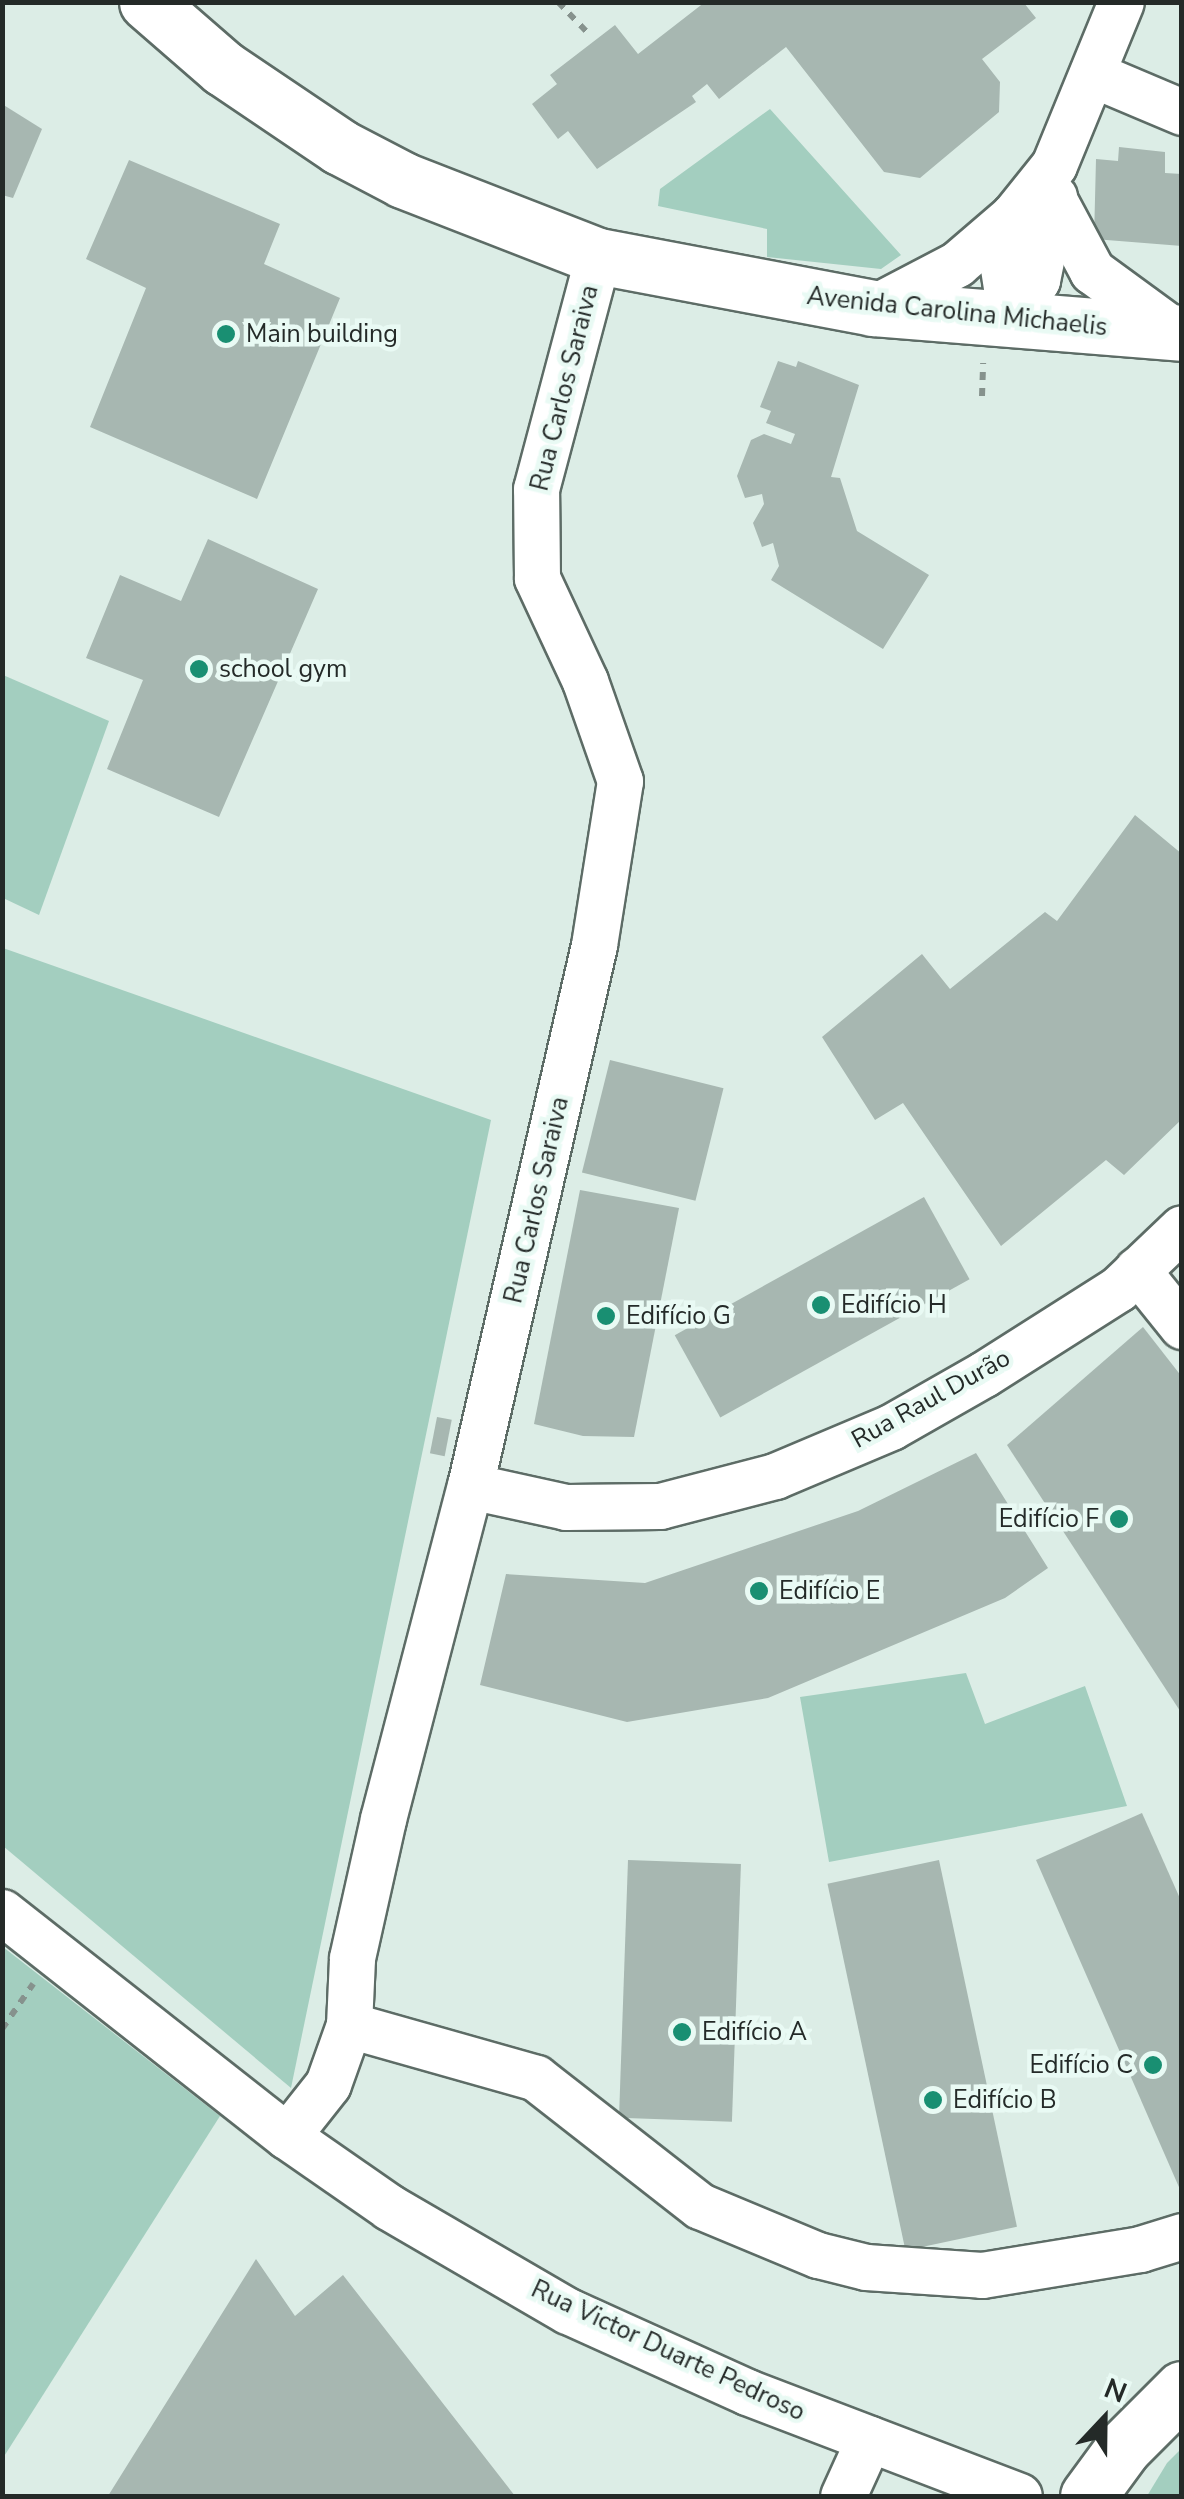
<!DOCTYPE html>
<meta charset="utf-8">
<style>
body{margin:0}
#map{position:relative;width:1184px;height:2499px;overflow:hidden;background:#dcede6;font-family:"Nunito Sans",sans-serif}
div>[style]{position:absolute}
.green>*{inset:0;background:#a3cebf}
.building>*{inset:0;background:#a7b7b1;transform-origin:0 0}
.path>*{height:6px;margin-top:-3px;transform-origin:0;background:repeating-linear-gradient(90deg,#86928d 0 8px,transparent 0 16px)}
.roads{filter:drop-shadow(2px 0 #5d6c66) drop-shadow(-2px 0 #5d6c66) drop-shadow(0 2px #5d6c66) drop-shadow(0 -2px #5d6c66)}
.street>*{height:45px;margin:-22.5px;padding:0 22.5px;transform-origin:22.5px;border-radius:22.5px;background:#fff}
.secondary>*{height:55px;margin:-27.5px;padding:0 27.5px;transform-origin:27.5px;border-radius:27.5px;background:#fff}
.dots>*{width:28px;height:28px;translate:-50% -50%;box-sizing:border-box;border:5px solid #e9faf4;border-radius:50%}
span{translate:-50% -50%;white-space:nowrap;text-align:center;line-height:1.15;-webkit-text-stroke:9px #e9faf4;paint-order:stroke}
.street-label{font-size:25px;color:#242a28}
.poi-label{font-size:25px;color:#242a28}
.left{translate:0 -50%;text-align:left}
.right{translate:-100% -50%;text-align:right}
.frame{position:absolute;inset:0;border:5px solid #242a28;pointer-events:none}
.north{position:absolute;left:1054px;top:2369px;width:100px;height:100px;-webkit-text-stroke:8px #e9faf4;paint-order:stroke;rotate:22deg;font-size:28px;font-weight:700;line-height:40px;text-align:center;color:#242a28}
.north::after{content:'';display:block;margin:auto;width:35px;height:45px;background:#242a28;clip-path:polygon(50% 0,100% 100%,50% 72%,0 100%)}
</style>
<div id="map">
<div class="green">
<div style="clip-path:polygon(770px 109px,901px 255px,881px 269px,767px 257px,767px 229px,658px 206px,660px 189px)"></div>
<div style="clip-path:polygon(3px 675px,109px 721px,39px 915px,3px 898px)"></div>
<div style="clip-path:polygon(3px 948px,491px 1120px,291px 2088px,3px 1846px)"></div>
<div style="clip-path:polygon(966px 1673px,985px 1724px,1085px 1686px,1127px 1806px,829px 1862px,800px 1697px)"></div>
<div style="clip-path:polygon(3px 1947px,220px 2116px,3px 2458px)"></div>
<div style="clip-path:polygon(1181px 2449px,1181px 2496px,1147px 2496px,1167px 2463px)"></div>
</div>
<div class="building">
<div style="clip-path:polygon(705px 2px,1024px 3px,1036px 18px,982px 59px,1000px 82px,999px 112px,920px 178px,884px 172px,786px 47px,719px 99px,707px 84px,692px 96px,696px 102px,597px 169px,568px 131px,558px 139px,532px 104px,557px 84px,550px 75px,615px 25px,638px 54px)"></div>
<div style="clip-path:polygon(2px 104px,42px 129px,13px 198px,2px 195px)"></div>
<div style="clip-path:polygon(1119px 147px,1165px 152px,1165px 173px,1182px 174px,1182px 246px,1094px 239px,1096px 159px,1118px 161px)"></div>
<div style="clip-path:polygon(129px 160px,280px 224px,264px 264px,340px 298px,257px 499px,90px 427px,146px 288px,86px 259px)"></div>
<div style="clip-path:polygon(778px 361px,796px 367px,798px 361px,859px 385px,831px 477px,840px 478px,857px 531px,929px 575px,883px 649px,771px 580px,779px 566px,773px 543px,762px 547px,753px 523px,764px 504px,762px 494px,745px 498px,737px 476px,751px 440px,764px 434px,791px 444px,795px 434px,766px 423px,771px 411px,760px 407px)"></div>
<div style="clip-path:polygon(208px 539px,318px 589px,219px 817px,107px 769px,143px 680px,86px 658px,120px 575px,181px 601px)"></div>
<div style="clip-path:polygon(1135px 815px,1182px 854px,1182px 1119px,1124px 1175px,1106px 1160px,1001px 1246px,903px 1103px,875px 1120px,822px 1037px,922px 954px,950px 989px,1045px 912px,1057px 921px)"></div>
<div style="left:610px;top:1060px;width:117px;height:116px;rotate:14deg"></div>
<div style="clip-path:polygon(580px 1190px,679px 1208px,634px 1437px,583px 1436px,534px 1424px)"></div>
<div style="left:924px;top:1197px;width:94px;height:285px;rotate:61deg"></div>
<div style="clip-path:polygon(1143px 1327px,1182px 1377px,1182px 1714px,1007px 1445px)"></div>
<div style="left:437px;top:1417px;width:15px;height:37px;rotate:11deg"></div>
<div style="clip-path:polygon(976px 1453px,1048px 1568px,1005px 1598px,768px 1698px,627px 1722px,480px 1685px,506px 1574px,645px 1583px,858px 1511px)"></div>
<div style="clip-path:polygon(1142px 1813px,1182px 1903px,1182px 2194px,1036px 1860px)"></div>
<div style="left:628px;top:1860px;width:113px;height:258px;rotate:2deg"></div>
<div style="left:939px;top:1860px;width:375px;height:114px;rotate:78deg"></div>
<div style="clip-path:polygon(256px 2259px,295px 2316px,343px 2275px,515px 2496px,108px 2496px)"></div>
</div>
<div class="path">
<div style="left:558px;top:2px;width:42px;rotate:46deg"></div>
<div style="left:982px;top:396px;width:33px;rotate:-88deg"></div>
<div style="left:2px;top:2029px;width:55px;rotate:-55.4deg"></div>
</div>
<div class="roads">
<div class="street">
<div style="left:1092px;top:74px;width:98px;rotate:22.9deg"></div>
<div style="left:1054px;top:200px;width:81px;rotate:61.8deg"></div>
<div style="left:1092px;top:271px;width:105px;rotate:36.1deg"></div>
<div style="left:873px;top:308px;width:95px;rotate:-27.6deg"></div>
<div style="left:957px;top:264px;width:74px;rotate:-40.6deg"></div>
<div style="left:1011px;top:320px;width:73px;rotate:-98.7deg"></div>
<div style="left:1000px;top:248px;width:35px;rotate:-68deg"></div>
<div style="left:1013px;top:216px;width:65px;rotate:-51.2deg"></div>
<div style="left:1054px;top:165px;width:176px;rotate:-67.7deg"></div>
<div style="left:1011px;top:320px;width:48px;rotate:-57deg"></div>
<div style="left:1037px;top:280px;width:85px;rotate:-78.4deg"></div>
<div style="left:1137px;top:1270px;width:72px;rotate:51.2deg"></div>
<div style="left:470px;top:1486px;width:98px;rotate:12.3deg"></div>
<div style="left:566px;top:1507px;width:94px;rotate:-0.6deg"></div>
<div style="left:660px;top:1506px;width:119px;rotate:-14.6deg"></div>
<div style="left:775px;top:1476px;width:126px;rotate:-22.9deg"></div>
<div style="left:891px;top:1427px;width:107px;rotate:-29.7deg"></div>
<div style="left:984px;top:1374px;width:159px;rotate:-32.4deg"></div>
<div style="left:1118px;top:1289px;width:88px;rotate:-43.6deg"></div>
<div style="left:2px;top:1912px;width:362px;rotate:38.2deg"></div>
<div style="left:287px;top:2136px;width:124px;rotate:34.8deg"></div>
<div style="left:389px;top:2207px;width:207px;rotate:30.2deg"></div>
<div style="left:568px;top:2311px;width:196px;rotate:24.3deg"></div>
<div style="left:747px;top:2392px;width:291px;rotate:20.9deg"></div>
<div style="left:349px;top:2025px;width:194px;rotate:15.8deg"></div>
<div style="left:536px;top:2078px;width:208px;rotate:38deg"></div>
<div style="left:700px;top:2206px;width:128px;rotate:22.6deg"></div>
<div style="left:818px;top:2255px;width:49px;rotate:14deg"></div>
<div style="left:866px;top:2267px;width:116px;rotate:3.9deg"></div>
<div style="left:982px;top:2275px;width:160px;rotate:-9.3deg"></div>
<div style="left:1140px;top:2249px;width:44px;rotate:-17.2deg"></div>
<div style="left:287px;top:2136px;width:66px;rotate:-51.7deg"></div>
<div style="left:328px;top:2084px;width:63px;rotate:-70.4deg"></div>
<div style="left:349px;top:2025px;width:67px;rotate:-87.4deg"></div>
<div style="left:352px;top:1958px;width:142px;rotate:-77.4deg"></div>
<div style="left:383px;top:1819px;width:344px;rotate:-75.4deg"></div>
<div style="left:470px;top:1486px;width:555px;rotate:-77.09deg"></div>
<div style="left:594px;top:945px;width:166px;rotate:-81deg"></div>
<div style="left:620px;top:781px;width:106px;rotate:-109.3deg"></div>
<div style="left:585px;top:681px;width:114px;rotate:-115deg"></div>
<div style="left:537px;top:578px;width:89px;rotate:-90.6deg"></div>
<div style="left:536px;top:489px;width:241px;rotate:-75.1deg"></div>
<div style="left:843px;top:2496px;width:63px;rotate:-65.5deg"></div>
</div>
<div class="secondary">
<div style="left:147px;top:2px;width:101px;rotate:41deg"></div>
<div style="left:223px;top:68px;width:141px;rotate:34deg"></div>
<div style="left:340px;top:147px;width:71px;rotate:27.6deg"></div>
<div style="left:403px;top:180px;width:209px;rotate:21.3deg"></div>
<div style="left:598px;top:256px;width:280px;rotate:10.7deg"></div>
<div style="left:873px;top:308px;width:310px;rotate:4.6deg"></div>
<div style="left:1088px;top:2496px;width:61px;rotate:-53.7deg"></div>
<div style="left:1124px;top:2447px;width:82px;rotate:-45deg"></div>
</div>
</div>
<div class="dots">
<div style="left:226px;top:334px;background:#198f72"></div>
<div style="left:199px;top:669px;background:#198f72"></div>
<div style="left:821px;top:1305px;background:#198f72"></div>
<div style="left:606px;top:1316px;background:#198f72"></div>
<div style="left:1119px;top:1519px;background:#198f72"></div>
<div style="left:759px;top:1591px;background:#198f72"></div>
<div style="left:682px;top:2032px;background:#198f72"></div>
<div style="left:1153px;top:2065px;background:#198f72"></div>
<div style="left:933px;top:2100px;background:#198f72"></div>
</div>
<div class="street-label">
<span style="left:957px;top:312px;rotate:6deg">Avenida Carolina Michaelis</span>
<span style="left:565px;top:388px;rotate:-76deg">Rua Carlos Saraiva</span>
<span style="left:537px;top:1200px;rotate:-77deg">Rua Carlos Saraiva</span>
<span style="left:931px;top:1399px;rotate:-29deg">Rua Raul Durão</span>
<span style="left:668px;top:2351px;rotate:25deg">Rua Victor Duarte Pedroso</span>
</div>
<div class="poi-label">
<span class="left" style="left:246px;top:334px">Main building</span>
<span class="left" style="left:219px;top:669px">school gym</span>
<span class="left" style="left:841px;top:1305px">Edifício H</span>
<span class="left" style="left:626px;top:1316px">Edifício G</span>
<span class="right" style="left:1099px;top:1519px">Edifício F</span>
<span class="left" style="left:779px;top:1591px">Edifício E</span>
<span class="left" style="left:702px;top:2032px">Edifício A</span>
<span class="right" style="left:1133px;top:2065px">Edifício C</span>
<span class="left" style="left:953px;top:2100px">Edifício B</span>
</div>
<div class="frame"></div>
<div class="north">N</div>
</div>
